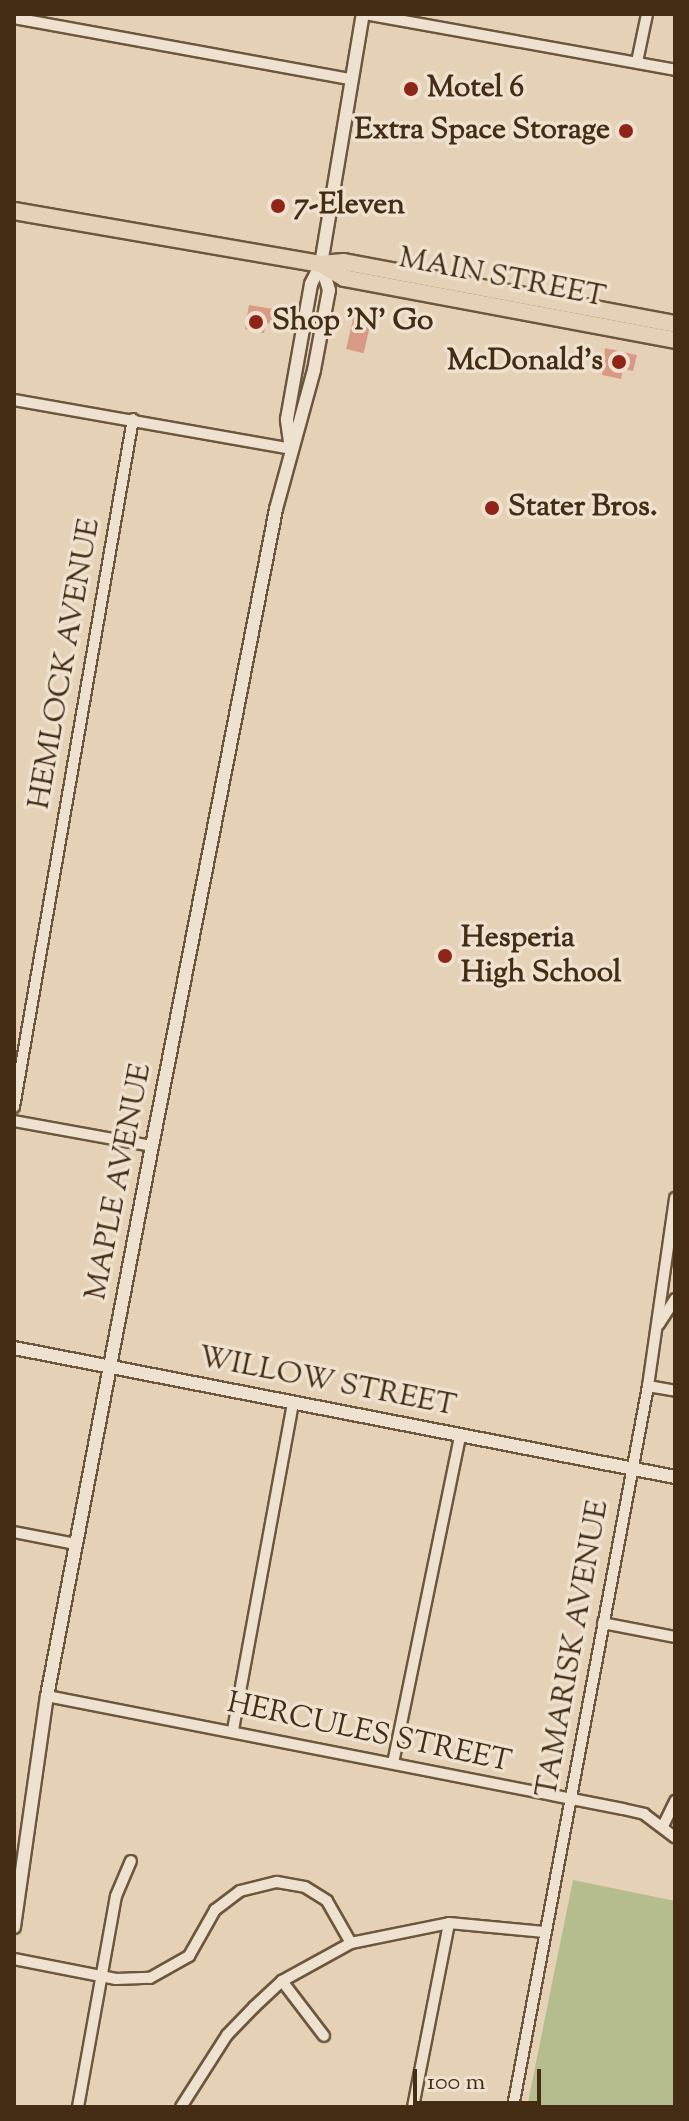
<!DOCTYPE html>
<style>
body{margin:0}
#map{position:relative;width:689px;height:2121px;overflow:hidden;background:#e5d1b5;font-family:"Sorts Mill Goudy",serif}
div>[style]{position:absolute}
.green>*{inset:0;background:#b5bc8d}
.building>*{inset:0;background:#d89a84;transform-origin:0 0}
.roads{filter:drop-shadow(2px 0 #6c563c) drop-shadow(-2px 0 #6c563c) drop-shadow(0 2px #6c563c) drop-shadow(0 -2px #6c563c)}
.minor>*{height:10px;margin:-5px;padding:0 5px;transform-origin:5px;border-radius:5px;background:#eee1cf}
.tertiary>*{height:12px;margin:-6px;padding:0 6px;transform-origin:6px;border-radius:6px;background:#eee1cf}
.primary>*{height:16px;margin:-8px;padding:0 8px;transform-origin:8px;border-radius:8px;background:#e5d1b5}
.dots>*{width:22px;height:22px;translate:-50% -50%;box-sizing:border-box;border:4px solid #eee1cf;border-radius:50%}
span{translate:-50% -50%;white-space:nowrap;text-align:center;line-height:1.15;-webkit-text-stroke:7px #eee1cf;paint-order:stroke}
.poi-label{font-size:30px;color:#442d14;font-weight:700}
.left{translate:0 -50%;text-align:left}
.right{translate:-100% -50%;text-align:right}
.street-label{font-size:30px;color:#442d14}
.frame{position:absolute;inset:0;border:16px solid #442d14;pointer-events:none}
.scale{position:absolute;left:413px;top:2069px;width:128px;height:36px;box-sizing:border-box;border:4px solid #442d14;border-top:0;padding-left:10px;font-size:24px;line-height:28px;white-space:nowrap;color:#442d14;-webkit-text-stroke:6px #eee1cf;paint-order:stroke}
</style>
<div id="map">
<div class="green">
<div style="clip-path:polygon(573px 1880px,675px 1901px,675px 2107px,527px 2107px)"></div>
</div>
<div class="building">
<div style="clip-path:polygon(249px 305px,291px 312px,288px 327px,266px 323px,264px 333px,245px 329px)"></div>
<div style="left:354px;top:315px;width:18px;height:35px;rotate:13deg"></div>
<div style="clip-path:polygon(605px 348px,637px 355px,633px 371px,623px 369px,621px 379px,602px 375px)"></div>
</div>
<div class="roads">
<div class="minor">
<div style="left:365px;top:14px;width:315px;rotate:10.2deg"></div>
<div style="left:14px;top:18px;width:341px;rotate:10.3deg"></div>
<div style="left:637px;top:62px;width:49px;rotate:-78.2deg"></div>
<div style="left:14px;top:400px;width:281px;rotate:10deg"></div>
<div style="left:14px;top:1107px;width:698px;rotate:-80.19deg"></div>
<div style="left:14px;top:1121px;width:140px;rotate:10.3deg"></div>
<div style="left:659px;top:1324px;width:30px;rotate:-57deg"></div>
<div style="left:648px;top:1386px;width:27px;rotate:10deg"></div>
<div style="left:14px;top:1532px;width:63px;rotate:11deg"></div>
<div style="left:603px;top:1623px;width:73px;rotate:11deg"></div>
<div style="left:47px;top:1696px;width:587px;rotate:11.1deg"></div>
<div style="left:623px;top:1809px;width:22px;rotate:13deg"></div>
<div style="left:644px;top:1814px;width:39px;rotate:37deg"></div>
<div style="left:233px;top:1730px;width:332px;rotate:-79.6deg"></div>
<div style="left:393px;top:1763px;width:334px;rotate:-78.4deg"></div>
<div style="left:663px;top:1826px;width:28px;rotate:-64deg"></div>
<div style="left:14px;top:1959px;width:104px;rotate:11.1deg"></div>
<div style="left:116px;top:1979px;width:34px;rotate:-2deg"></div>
<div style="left:150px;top:1978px;width:45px;rotate:-29.4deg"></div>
<div style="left:189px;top:1956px;width:53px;rotate:-60.5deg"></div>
<div style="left:215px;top:1910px;width:31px;rotate:-37deg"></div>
<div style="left:240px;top:1891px;width:38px;rotate:-14deg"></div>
<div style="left:277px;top:1882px;width:28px;rotate:10deg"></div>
<div style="left:305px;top:1887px;width:26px;rotate:32deg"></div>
<div style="left:327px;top:1901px;width:48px;rotate:60.3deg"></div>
<div style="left:282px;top:1981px;width:69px;rotate:52.6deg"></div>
<div style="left:78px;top:2107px;width:214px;rotate:-79.8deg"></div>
<div style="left:116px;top:1896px;width:38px;rotate:-67deg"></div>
<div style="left:181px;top:2107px;width:85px;rotate:-57.4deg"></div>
<div style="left:227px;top:2035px;width:39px;rotate:-46deg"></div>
<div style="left:254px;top:2007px;width:38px;rotate:-43deg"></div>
<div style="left:282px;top:1981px;width:79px;rotate:-28.8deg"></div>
<div style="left:351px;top:1943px;width:100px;rotate:-11.5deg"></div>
<div style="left:449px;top:1923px;width:96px;rotate:5.4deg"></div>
<div style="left:413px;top:2107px;width:187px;rotate:-78.9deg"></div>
<div style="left:513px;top:2107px;width:734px;rotate:-79.39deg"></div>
<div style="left:648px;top:1386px;width:190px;rotate:-81.8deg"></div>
</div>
<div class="tertiary">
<div style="left:291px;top:449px;width:30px;rotate:-98deg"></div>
<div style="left:287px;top:419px;width:137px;rotate:-79.9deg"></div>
<div style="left:311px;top:284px;width:22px;rotate:-63deg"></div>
<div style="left:321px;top:264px;width:254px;rotate:-80.5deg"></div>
<div style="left:14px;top:1348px;width:673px;rotate:11.04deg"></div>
<div style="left:14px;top:1927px;width:233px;rotate:-81.9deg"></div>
<div style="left:47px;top:1696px;width:560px;rotate:-79.19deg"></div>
<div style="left:152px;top:1146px;width:649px;rotate:-78.98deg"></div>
<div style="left:276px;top:509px;width:144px;rotate:-74.7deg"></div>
<div style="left:314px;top:370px;width:81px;rotate:-79.4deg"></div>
<div style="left:329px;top:290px;width:27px;rotate:-107deg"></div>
</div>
<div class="primary">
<div style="left:14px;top:211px;width:312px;rotate:9.8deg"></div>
<div style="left:321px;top:264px;width:23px;rotate:-5deg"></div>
<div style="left:344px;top:262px;width:337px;rotate:10.6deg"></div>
<div style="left:321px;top:264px;width:27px;rotate:31deg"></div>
<div style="left:344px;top:278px;width:337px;rotate:10.6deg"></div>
</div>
</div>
<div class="dots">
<div style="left:411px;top:89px;background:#8f2418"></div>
<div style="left:626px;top:131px;background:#8f2418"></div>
<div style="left:278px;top:206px;background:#8f2418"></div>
<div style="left:256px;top:322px;background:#8f2418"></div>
<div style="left:619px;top:362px;background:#8f2418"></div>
<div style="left:492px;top:508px;background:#8f2418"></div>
<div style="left:445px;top:956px;background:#8f2418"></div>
</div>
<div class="poi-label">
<span class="left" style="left:427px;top:89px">Motel 6</span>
<span class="right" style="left:610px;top:131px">Extra Space Storage</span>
<span class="left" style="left:294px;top:206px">7-Eleven</span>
<span class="left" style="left:272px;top:322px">Shop 'N' Go</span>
<span class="right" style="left:603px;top:362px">McDonald's</span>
<span class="left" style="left:508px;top:508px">Stater Bros.</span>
<span class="left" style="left:461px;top:956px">Hesperia<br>High School</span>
</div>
<div class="street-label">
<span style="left:502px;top:279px;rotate:11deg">MAIN STREET</span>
<span style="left:66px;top:664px;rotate:-80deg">HEMLOCK AVENUE</span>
<span style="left:120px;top:1182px;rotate:-79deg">MAPLE AVENUE</span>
<span style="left:327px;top:1383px;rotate:11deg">WILLOW STREET</span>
<span style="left:574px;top:1649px;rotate:-80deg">TAMARISK AVENUE</span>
<span style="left:369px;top:1734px;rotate:12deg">HERCULES STREET</span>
</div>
<div class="frame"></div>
<div class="scale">100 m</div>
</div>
